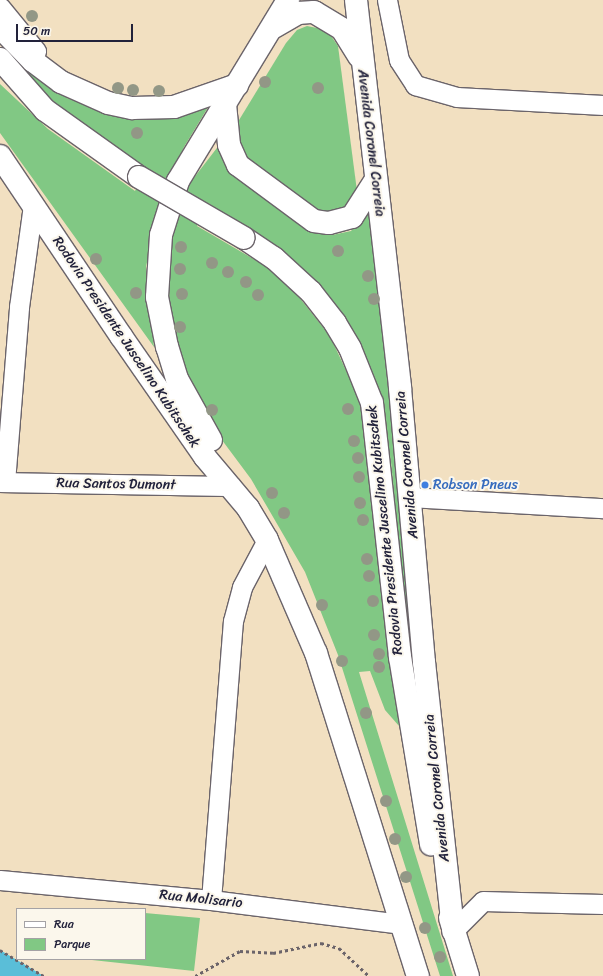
<!DOCTYPE html>
<style>
body{margin:0}
#map{position:relative;width:603px;height:976px;overflow:hidden;background:#f2e0c1;font-family:Sriracha,sans-serif}
div>[style]{position:absolute}
.green>*{inset:0;background:#81c884}
.water>*{inset:0;background:#5abed8}
.path>*{height:2.5px;margin-top:-1.25px;transform-origin:0;background:repeating-linear-gradient(90deg,#6b646a 0 3px,transparent 0 6px)}
.roads{filter:drop-shadow(1px 0 #6b646a) drop-shadow(-1px 0 #6b646a) drop-shadow(0 1px #6b646a) drop-shadow(0 -1px #6b646a)}
.minor>*{height:19px;margin:-9.5px;padding:0 9.5px;transform-origin:9.5px;border-radius:9.5px;background:#fff}
.highway>*{height:22px;margin:-11px;padding:0 11px;transform-origin:11px;border-radius:11px;background:#fff}
.bridges{filter:drop-shadow(1px 0 #6b646a) drop-shadow(-1px 0 #6b646a) drop-shadow(0 1px #6b646a) drop-shadow(0 -1px #6b646a)}
.highway-bridge>*{height:22px;margin:-11px;padding:0 11px;transform-origin:11px;border-radius:11px;background:#fff}
.trees>*{width:12px;height:12px;margin:-6px;border-radius:50%;background:#929786}
.dots>*{width:11px;height:11px;translate:-50% -50%;box-sizing:border-box;border:2px solid #fbf7ec;border-radius:50%}
span{translate:-50% -50%;white-space:nowrap;text-align:center;line-height:1.15;-webkit-text-stroke:4px #fbf7ec;paint-order:stroke}
.street-label{font-size:14px;color:#22223b}
.shop-label{font-size:14px;color:#366cbe}
.left{translate:0 -50%;text-align:left}
.legend{position:absolute;left:16px;top:908px;width:130px;height:52px;box-sizing:border-box;background:#fbf7ec;border:1px solid #a4a2a5;margin:0;padding:5px 7px;list-style:none;font-size:12px;color:#22223b}
.legend li{display:flex;align-items:center;gap:8px;height:20px}
.legend b{width:20px;border:1px solid #a4a2a5}
.scale{position:absolute;left:16px;top:24px;width:117px;height:18px;box-sizing:border-box;border:2px solid #22223b;border-top:0;padding-left:5px;font-size:12px;line-height:14px;white-space:nowrap;color:#22223b;-webkit-text-stroke:3px #fbf7ec;paint-order:stroke}
</style>
<div id="map">
<div class="green">
<div style="clip-path:polygon(307px 26px,327px 30px,338px 46px,357px 191px,349px 208px,322px 216px,243px 160px,236px 125px,286px 43px,297px 30px)"></div>
<div style="clip-path:polygon(0 42px,67px 98px,110px 114px,210px 104px,184px 147px,159px 205px,146px 267px,154px 347px,0 133px,0 84px,48px 129px,135px 191px,145px 170px,52px 101px,16px 65px)"></div>
<div style="clip-path:polygon(220px 144px,322px 231px,332px 235px,351px 231px,370px 208px,393px 405px,424px 741px,410px 657px,391px 462px,383px 413px,369px 364px,347px 323px,284px 252px,208px 203px,197px 226px,269px 268px,295px 292px,330px 336px,357px 394px,368px 436px,399px 726px,385px 710px,370px 671px,359px 672px,453px 976px,440px 976px,338px 655px,305px 572px,251px 479px,213px 428px,188px 378px,177px 345px,169px 302px,171px 236px,186px 188px)"></div>
<div style="clip-path:polygon(145px 913px,200px 918px,194px 971px,92px 960px,145px 959px)"></div>
</div>
<div class="water">
<div style="clip-path:polygon(0 950px,42px 975px,44px 976px,0 976px)"></div>
</div>
<div class="path">
<div style="left:0;top:950px;width:51px;rotate:30.6deg"></div>
<div style="left:195px;top:976px;width:51px;rotate:-29.1deg"></div>
<div style="left:240px;top:951px;width:33px;rotate:3deg"></div>
<div style="left:273px;top:953px;width:49px;rotate:-11.8deg"></div>
<div style="left:321px;top:943px;width:19px;rotate:16deg"></div>
<div style="left:339px;top:948px;width:41px;rotate:43deg"></div>
</div>
<div class="roads">
<div class="minor">
<div style="left:387px;top:0;width:61px;rotate:78.7deg"></div>
<div style="left:399px;top:60px;width:30px;rotate:57deg"></div>
<div style="left:415px;top:85px;width:44px;rotate:15.9deg"></div>
<div style="left:457px;top:97px;width:146px;rotate:3.1deg"></div>
<div style="left:0;top:7px;width:57px;rotate:50.7deg"></div>
<div style="left:0;top:482px;width:231px;rotate:1deg"></div>
<div style="left:5px;top:482px;width:176px;rotate:-85.4deg"></div>
<div style="left:19px;top:307px;width:103px;rotate:-82.2deg"></div>
<div style="left:410px;top:497px;width:193px;rotate:3.3deg"></div>
<div style="left:0;top:880px;width:212px;rotate:5.4deg"></div>
<div style="left:211px;top:900px;width:193px;rotate:7.2deg"></div>
<div style="left:211px;top:900px;width:280px;rotate:-85.5deg"></div>
<div style="left:233px;top:621px;width:35px;rotate:-75deg"></div>
<div style="left:242px;top:587px;width:53px;rotate:-62deg"></div>
<div style="left:453px;top:931px;width:42px;rotate:-45deg"></div>
<div style="left:483px;top:901px;width:120px;rotate:1.4deg"></div>
</div>
<div class="highway">
<div style="left:356px;top:0;width:390px;rotate:83.5deg"></div>
<div style="left:400px;top:388px;width:275px;rotate:85deg"></div>
<div style="left:424px;top:662px;width:271px;rotate:83.8deg"></div>
<div style="left:0;top:27px;width:47px;rotate:45.9deg"></div>
<div style="left:33px;top:61px;width:35px;rotate:37deg"></div>
<div style="left:61px;top:82px;width:51px;rotate:24.1deg"></div>
<div style="left:108px;top:103px;width:25px;rotate:12deg"></div>
<div style="left:132px;top:108px;width:42px;rotate:-1.4deg"></div>
<div style="left:174px;top:107px;width:67px;rotate:-19.2deg"></div>
<div style="left:274px;top:27px;width:28px;rotate:-30deg"></div>
<div style="left:298px;top:13px;width:16px;rotate:-4deg"></div>
<div style="left:314px;top:12px;width:33px;rotate:31deg"></div>
<div style="left:342px;top:29px;width:32px;rotate:58deg"></div>
<div style="left:0;top:59px;width:68px;rotate:48.6deg"></div>
<div style="left:45px;top:110px;width:115px;rotate:35.5deg"></div>
<div style="left:225px;top:104px;width:41px;rotate:84.4deg"></div>
<div style="left:229px;top:145px;width:22px;rotate:66deg"></div>
<div style="left:238px;top:165px;width:94px;rotate:36.4deg"></div>
<div style="left:314px;top:221px;width:15px;rotate:8deg"></div>
<div style="left:329px;top:223px;width:24px;rotate:-15deg"></div>
<div style="left:352px;top:217px;width:43px;rotate:-57.4deg"></div>
<div style="left:0;top:156px;width:217px;rotate:56.1deg"></div>
<div style="left:121px;top:336px;width:147px;rotate:55.2deg"></div>
<div style="left:205px;top:457px;width:67px;rotate:49.9deg"></div>
<div style="left:248px;top:508px;width:37px;rotate:59deg"></div>
<div style="left:267px;top:540px;width:123px;rotate:66.6deg"></div>
<div style="left:316px;top:653px;width:339px;rotate:72.5deg"></div>
<div style="left:244px;top:238px;width:36px;rotate:34deg"></div>
<div style="left:274px;top:258px;width:50px;rotate:42.6deg"></div>
<div style="left:311px;top:292px;width:39px;rotate:52deg"></div>
<div style="left:335px;top:323px;width:29px;rotate:59deg"></div>
<div style="left:350px;top:348px;width:59px;rotate:68.2deg"></div>
<div style="left:372px;top:403px;width:256px;rotate:83.7deg"></div>
<div style="left:400px;top:657px;width:190px;rotate:80.6deg"></div>
<div style="left:211px;top:440px;width:70px;rotate:-119.1deg"></div>
<div style="left:177px;top:379px;width:34px;rotate:-107deg"></div>
<div style="left:167px;top:347px;width:51px;rotate:-101.3deg"></div>
<div style="left:157px;top:297px;width:62px;rotate:-86.3deg"></div>
<div style="left:161px;top:235px;width:57px;rotate:-72.5deg"></div>
<div style="left:178px;top:181px;width:212px;rotate:-58.7deg"></div>
<div style="left:450px;top:918px;width:61px;rotate:72.8deg"></div>
</div>
</div>
<div class="bridges">
<div class="highway-bridge">
<div style="left:139px;top:177px;width:121px;rotate:30.2deg"></div>
</div>
</div>
<div class="trees">
<div style="left:32px;top:16px"></div>
<div style="left:265px;top:82px"></div>
<div style="left:118px;top:88px"></div>
<div style="left:318px;top:88px"></div>
<div style="left:133px;top:90px"></div>
<div style="left:159px;top:91px"></div>
<div style="left:137px;top:133px"></div>
<div style="left:181px;top:247px"></div>
<div style="left:338px;top:251px"></div>
<div style="left:96px;top:259px"></div>
<div style="left:212px;top:263px"></div>
<div style="left:180px;top:269px"></div>
<div style="left:228px;top:272px"></div>
<div style="left:368px;top:276px"></div>
<div style="left:246px;top:282px"></div>
<div style="left:136px;top:293px"></div>
<div style="left:182px;top:294px"></div>
<div style="left:258px;top:295px"></div>
<div style="left:374px;top:299px"></div>
<div style="left:180px;top:327px"></div>
<div style="left:348px;top:409px"></div>
<div style="left:212px;top:410px"></div>
<div style="left:354px;top:441px"></div>
<div style="left:358px;top:458px"></div>
<div style="left:359px;top:477px"></div>
<div style="left:272px;top:493px"></div>
<div style="left:360px;top:503px"></div>
<div style="left:284px;top:513px"></div>
<div style="left:363px;top:520px"></div>
<div style="left:367px;top:559px"></div>
<div style="left:369px;top:576px"></div>
<div style="left:373px;top:601px"></div>
<div style="left:322px;top:605px"></div>
<div style="left:374px;top:635px"></div>
<div style="left:379px;top:654px"></div>
<div style="left:342px;top:661px"></div>
<div style="left:379px;top:667px"></div>
<div style="left:366px;top:713px"></div>
<div style="left:386px;top:801px"></div>
<div style="left:395px;top:839px"></div>
<div style="left:406px;top:877px"></div>
<div style="left:425px;top:928px"></div>
<div style="left:440px;top:957px"></div>
</div>
<div class="dots">
<div style="left:425px;top:485px;background:#3f7fe0"></div>
</div>
<div class="street-label">
<span style="left:371px;top:143px;rotate:83deg">Avenida Coronel Correia</span>
<span style="left:126px;top:342px;rotate:56deg">Rodovia Presidente Juscelino Kubitschek</span>
<span style="left:407px;top:465px;rotate:-95deg">Avenida Coronel Correia</span>
<span style="left:116px;top:484px;rotate:1deg">Rua Santos Dumont</span>
<span style="left:385px;top:530px;rotate:-96deg">Rodovia Presidente Juscelino Kubitschek</span>
<span style="left:437px;top:788px;rotate:-96deg">Avenida Coronel Correia</span>
<span style="left:201px;top:899px;rotate:6deg">Rua Molisario</span>
</div>
<div class="shop-label">
<span class="left" style="left:433px;top:485px">Robson Pneus</span>
</div>
<ul class="legend">
<li><b style="height:5px;background:#fff"></b>Rua</li>
<li><b style="height:11px;background:#81c884"></b>Parque</li>
</ul>
<div class="scale">50 m</div>
</div>
